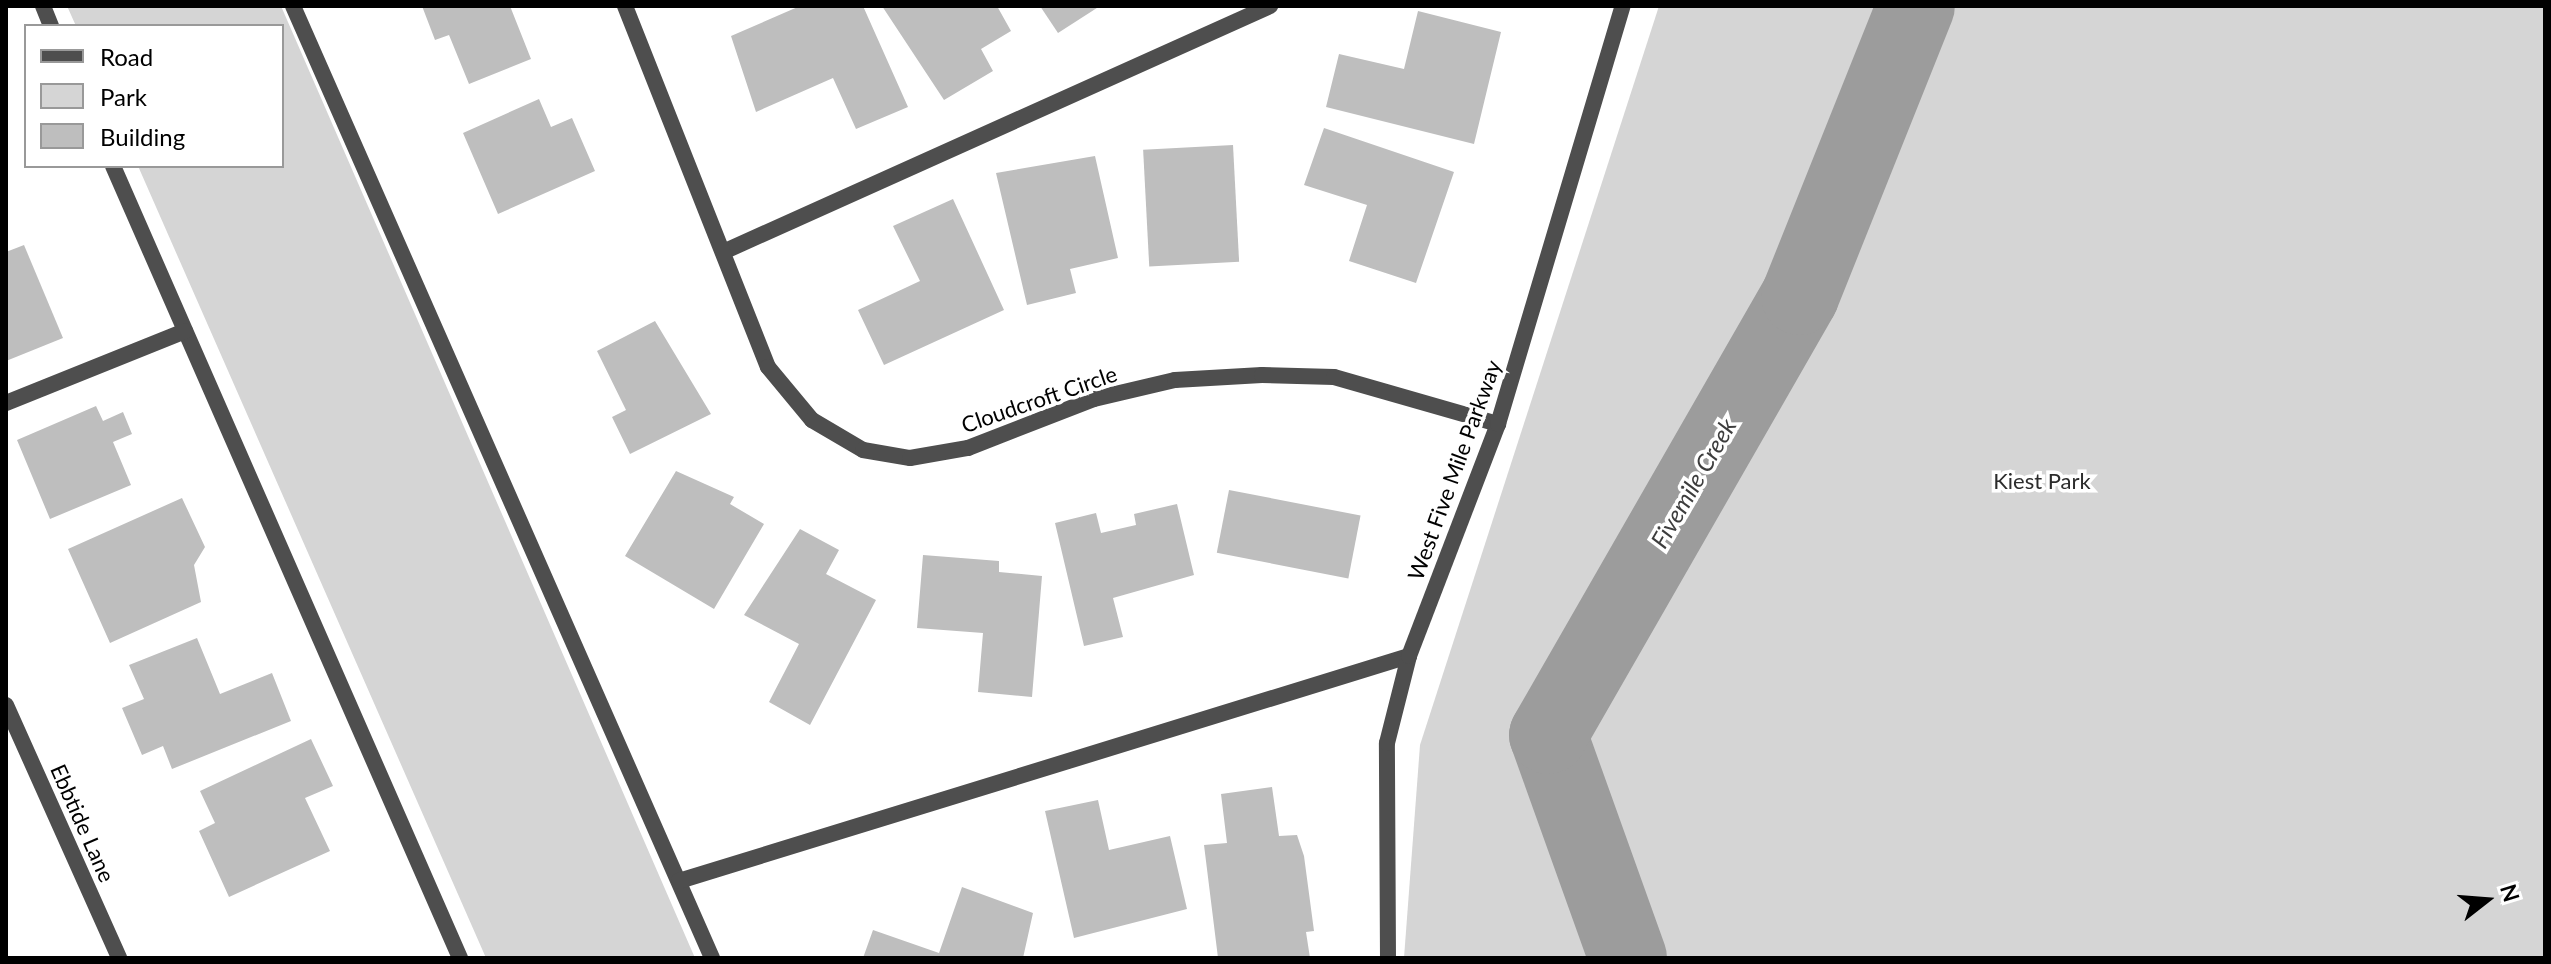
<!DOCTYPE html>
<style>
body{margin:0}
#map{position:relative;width:2551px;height:964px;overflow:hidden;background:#fff;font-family:Lato,sans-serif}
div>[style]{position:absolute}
.green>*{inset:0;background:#d5d5d5}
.river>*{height:78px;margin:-39px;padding:0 39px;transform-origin:39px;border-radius:39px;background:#9c9c9c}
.building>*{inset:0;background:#bebebe;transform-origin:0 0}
.lane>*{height:16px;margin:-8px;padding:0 8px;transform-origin:8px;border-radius:8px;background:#4e4e4e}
.street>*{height:16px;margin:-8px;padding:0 8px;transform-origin:8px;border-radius:8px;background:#4e4e4e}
span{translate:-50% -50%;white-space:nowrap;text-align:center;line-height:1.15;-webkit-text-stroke:7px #fff;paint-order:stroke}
.street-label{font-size:22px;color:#000}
.park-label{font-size:22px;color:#2c2c2c}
.water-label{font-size:24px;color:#3d3d3d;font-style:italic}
.frame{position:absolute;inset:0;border:8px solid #000;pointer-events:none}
.legend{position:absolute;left:24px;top:24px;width:260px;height:144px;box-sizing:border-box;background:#fff;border:2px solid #999;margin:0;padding:10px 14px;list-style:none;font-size:24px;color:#000}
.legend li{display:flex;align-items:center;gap:16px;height:40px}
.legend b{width:40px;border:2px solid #999}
.north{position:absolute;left:2447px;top:860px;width:80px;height:80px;-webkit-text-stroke:6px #fff;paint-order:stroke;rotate:73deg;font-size:22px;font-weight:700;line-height:32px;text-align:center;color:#000}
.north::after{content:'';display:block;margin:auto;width:28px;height:36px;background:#000;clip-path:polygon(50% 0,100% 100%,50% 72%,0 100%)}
</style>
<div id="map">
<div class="green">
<div style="clip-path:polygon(67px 6px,281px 6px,695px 958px,486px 958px,138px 166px,282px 166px,282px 26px,76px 26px)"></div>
<div style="clip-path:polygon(1659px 6px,2545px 6px,2545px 958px,1404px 958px,1420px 745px)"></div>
</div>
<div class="river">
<div style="left:1628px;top:958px;width:237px;rotate:-109.7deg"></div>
<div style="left:1548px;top:735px;width:506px;rotate:-60.14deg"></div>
<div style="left:1800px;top:296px;width:312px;rotate:-68.2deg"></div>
</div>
<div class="building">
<div style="clip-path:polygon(422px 6px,510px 6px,531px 59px,469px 84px,449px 35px,435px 40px)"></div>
<div style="clip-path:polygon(800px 6px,863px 6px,908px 107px,856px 129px,833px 78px,756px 112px,731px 36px)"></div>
<div style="clip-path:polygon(882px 6px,997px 6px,1011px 31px,981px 49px,993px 71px,944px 100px)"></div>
<div style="clip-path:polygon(1040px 6px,1100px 6px,1058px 33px)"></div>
<div style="clip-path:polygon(1418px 11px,1501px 32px,1474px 144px,1326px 107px,1339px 54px,1404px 69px)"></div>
<div style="clip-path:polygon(539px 99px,551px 127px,572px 118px,595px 171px,498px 214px,463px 133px)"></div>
<div style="clip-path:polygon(1324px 128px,1454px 172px,1416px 283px,1349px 261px,1367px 205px,1304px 185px)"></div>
<div style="left:1233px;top:145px;width:117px;height:90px;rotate:87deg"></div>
<div style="clip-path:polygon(1095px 156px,1118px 258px,1070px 269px,1076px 293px,1027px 305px,996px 173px)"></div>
<div style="clip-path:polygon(953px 199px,1004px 310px,884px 365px,858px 310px,920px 281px,893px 226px)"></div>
<div style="clip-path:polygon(24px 245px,63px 338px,6px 361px,6px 252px)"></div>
<div style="clip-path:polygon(655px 321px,711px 414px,630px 454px,612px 417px,626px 410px,597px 351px)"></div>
<div style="clip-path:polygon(96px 406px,103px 421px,123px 412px,132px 434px,113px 442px,131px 485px,50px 519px,17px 440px)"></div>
<div style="clip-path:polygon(676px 471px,734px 497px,730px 504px,764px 524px,714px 609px,625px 556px)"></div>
<div style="left:1229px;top:490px;width:134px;height:64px;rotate:11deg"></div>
<div style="clip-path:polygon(182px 498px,205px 547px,194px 565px,201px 602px,110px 643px,68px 549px)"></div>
<div style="clip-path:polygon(1177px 504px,1194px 575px,1113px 598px,1123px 637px,1084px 646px,1055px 523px,1096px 513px,1101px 533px,1136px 525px,1134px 514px)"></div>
<div style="clip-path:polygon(800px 529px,839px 550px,826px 574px,876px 600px,810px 725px,769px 702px,799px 644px,744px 615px)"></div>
<div style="clip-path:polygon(923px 555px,999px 561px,999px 572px,1042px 576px,1032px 697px,978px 692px,983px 633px,917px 628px)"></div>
<div style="clip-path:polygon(197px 638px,220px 694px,272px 673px,291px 721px,172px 769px,163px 746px,142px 755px,122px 708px,144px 699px,129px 665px)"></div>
<div style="clip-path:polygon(311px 739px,333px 786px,305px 798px,330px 851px,229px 897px,199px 831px,215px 823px,200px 791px)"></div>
<div style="clip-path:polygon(1272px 787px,1279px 836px,1297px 835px,1304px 856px,1314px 931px,1306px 932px,1310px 958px,1218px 958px,1204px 845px,1227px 843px,1221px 794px)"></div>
<div style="clip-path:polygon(1098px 800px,1109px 850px,1170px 836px,1187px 909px,1074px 938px,1045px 811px)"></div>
<div style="clip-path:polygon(962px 887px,1033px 913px,1023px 958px,863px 958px,873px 930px,939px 953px)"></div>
</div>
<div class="lane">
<div style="left:43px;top:6px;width:22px;rotate:68deg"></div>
<div style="left:293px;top:6px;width:1040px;rotate:66.24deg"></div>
<div style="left:113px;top:166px;width:865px;rotate:66.34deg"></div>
<div style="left:723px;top:252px;width:600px;rotate:-24.21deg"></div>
<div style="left:6px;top:403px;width:193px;rotate:-21.9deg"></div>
<div style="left:679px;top:881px;width:764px;rotate:-17.13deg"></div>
</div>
<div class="street">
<div style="left:625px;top:6px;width:388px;rotate:68.4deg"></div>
<div style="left:768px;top:367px;width:69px;rotate:50.3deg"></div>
<div style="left:812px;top:420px;width:59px;rotate:30.5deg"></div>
<div style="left:863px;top:450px;width:48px;rotate:9.7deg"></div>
<div style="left:910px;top:458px;width:59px;rotate:-9.8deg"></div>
<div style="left:968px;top:448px;width:135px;rotate:-21.3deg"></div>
<div style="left:1094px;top:399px;width:83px;rotate:-13.2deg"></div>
<div style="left:1175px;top:380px;width:87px;rotate:-3.3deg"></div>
<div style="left:1262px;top:375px;width:72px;rotate:1.6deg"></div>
<div style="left:1334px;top:377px;width:171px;rotate:16deg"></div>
<div style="left:6px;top:705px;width:277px;rotate:65.9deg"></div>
<div style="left:1388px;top:958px;width:215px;rotate:-90.3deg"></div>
<div style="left:1387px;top:743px;width:90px;rotate:-75.8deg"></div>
<div style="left:1409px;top:656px;width:248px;rotate:-69deg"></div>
<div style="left:1498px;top:424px;width:436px;rotate:-73.4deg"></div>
</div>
<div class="street-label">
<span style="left:1039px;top:399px;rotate:-19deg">Cloudcroft Circle</span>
<span style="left:1454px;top:470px;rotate:-70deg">West Five Mile Parkway</span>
<span style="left:83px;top:823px;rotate:66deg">Ebbtide Lane</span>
</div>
<div class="park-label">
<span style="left:2042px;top:481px">Kiest Park</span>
</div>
<div class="water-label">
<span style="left:1693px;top:483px;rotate:-60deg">Fivemile Creek</span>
</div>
<div class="frame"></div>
<ul class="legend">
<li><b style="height:10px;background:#4e4e4e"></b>Road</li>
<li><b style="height:22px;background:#d5d5d5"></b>Park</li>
<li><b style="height:22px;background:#bebebe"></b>Building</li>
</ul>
<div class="north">N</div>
</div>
